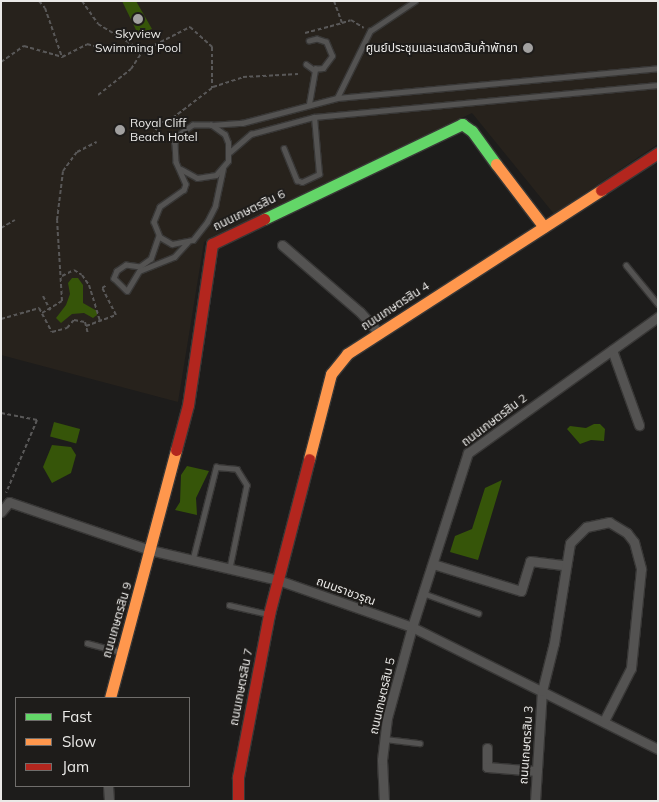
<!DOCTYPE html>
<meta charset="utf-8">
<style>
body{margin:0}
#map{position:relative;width:659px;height:802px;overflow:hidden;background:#1d1c1b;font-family:Mulish,"Noto Sans Thai",sans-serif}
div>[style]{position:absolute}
.built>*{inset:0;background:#27221c}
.water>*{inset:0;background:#365509;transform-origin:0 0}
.path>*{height:2px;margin-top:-1px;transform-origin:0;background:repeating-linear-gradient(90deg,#595858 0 4px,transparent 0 6.5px)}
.roads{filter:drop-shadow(1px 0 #383736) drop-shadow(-1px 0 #383736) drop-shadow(0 1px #383736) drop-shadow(0 -1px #383736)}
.lane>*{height:4.5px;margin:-2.25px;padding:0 2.25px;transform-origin:2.25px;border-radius:2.25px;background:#545352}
.street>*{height:9px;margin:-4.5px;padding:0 4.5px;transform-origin:4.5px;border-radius:4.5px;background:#545352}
.fast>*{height:11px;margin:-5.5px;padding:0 5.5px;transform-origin:5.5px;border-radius:5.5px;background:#63d668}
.slow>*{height:11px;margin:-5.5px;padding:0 5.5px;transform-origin:5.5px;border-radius:5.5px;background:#ff974d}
.jam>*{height:11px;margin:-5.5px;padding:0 5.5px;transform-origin:5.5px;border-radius:5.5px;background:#b3261e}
.dots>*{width:14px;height:14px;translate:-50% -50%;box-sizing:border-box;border:2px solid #1e1c1a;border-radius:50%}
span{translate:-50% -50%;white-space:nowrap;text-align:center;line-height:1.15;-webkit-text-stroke:4px #1e1c1a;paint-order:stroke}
.poi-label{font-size:12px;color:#eae9e7}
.right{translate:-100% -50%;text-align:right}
.left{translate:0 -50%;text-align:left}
.street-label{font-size:12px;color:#eae9e7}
.frame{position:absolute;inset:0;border:2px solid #eae9e7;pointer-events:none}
.legend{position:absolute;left:15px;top:697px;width:175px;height:90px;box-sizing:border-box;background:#1e1c1a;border:1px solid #706e6c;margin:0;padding:6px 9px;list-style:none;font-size:15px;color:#eae9e7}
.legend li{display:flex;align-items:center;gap:10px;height:25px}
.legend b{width:25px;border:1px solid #706e6c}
</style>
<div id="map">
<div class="built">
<div style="clip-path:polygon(1px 1px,658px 1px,658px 144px,554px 214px,472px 113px,204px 242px,178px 402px,1px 355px)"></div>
</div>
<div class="water">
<div style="clip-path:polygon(122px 1px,136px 1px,152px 29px,138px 34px)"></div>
<div style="clip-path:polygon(72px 278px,78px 278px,83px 285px,83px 303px,97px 311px,97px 315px,93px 318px,84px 313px,72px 314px,61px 323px,56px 318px,66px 305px,70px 294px,68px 283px)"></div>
<div style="left:54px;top:422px;width:27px;height:15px;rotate:15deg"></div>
<div style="clip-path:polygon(594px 424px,600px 424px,605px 429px,604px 441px,591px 440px,580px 444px,567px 429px,570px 426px,586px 428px)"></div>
<div style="clip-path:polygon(52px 445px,71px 447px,76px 455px,71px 473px,52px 483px,43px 467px)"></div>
<div style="clip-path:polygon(187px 466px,209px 471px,196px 498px,197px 515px,175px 510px,180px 502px,181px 475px)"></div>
<div style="clip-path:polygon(502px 480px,478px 560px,450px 552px,455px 536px,472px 529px,485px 488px)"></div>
</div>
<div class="path">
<div style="left:39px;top:1px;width:9px;rotate:49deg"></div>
<div style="left:45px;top:8px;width:52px;rotate:70.9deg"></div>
<div style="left:82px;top:1px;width:28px;rotate:55deg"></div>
<div style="left:98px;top:24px;width:52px;rotate:31deg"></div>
<div style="left:334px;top:1px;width:23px;rotate:70deg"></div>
<div style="left:342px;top:23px;width:9px;rotate:-18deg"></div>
<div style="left:351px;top:20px;width:15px;rotate:32deg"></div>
<div style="left:305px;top:33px;width:38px;rotate:-15deg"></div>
<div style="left:1px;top:62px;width:28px;rotate:-35deg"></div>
<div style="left:24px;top:46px;width:40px;rotate:16deg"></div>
<div style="left:62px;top:57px;width:28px;rotate:-27deg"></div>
<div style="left:87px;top:44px;width:33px;rotate:16deg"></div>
<div style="left:119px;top:53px;width:24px;rotate:-5deg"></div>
<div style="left:143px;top:51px;width:53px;rotate:-27.1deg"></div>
<div style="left:190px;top:27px;width:30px;rotate:42deg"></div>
<div style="left:212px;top:47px;width:41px;rotate:90deg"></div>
<div style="left:212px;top:88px;width:58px;rotate:142.7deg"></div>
<div style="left:166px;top:123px;width:6px;rotate:-162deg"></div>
<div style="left:160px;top:121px;width:14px;rotate:115deg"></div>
<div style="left:213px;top:87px;width:32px;rotate:-18deg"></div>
<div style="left:243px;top:77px;width:55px;rotate:-3.1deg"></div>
<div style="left:98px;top:95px;width:42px;rotate:-38.2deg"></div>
<div style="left:131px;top:69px;width:20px;rotate:-57deg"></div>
<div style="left:1px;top:228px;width:16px;rotate:-30deg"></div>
<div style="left:62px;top:276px;width:13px;rotate:-27deg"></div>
<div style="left:74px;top:270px;width:9px;rotate:32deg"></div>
<div style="left:82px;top:275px;width:12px;rotate:55deg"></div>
<div style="left:89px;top:285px;width:38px;rotate:73deg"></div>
<div style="left:43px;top:296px;width:16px;rotate:63deg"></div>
<div style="left:42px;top:313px;width:23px;rotate:-31deg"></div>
<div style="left:62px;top:301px;width:81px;rotate:-93.5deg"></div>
<div style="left:57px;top:220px;width:49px;rotate:-83deg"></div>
<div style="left:63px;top:171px;width:24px;rotate:-54deg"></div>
<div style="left:77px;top:152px;width:22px;rotate:-27deg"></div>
<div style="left:1px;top:319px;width:40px;rotate:-16deg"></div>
<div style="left:39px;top:308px;width:27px;rotate:62deg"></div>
<div style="left:52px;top:332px;width:16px;rotate:-15deg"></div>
<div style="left:67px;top:328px;width:11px;rotate:-49deg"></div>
<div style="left:74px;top:320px;width:11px;rotate:10deg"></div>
<div style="left:85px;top:322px;width:12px;rotate:76deg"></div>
<div style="left:86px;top:326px;width:32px;rotate:-20deg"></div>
<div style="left:116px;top:315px;width:30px;rotate:-117deg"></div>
<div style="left:102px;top:288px;width:6px;rotate:-31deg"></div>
<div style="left:1px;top:413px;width:37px;rotate:11deg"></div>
<div style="left:37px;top:420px;width:79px;rotate:113deg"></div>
</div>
<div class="roads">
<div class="lane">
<div style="left:306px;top:64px;width:9px;rotate:36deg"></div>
<div style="left:313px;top:69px;width:10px;rotate:-6deg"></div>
<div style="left:323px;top:68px;width:15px;rotate:-53deg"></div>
<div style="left:332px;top:56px;width:15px;rotate:-113deg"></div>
<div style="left:326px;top:42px;width:9px;rotate:-162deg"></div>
<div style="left:317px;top:39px;width:8px;rotate:166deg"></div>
<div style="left:337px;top:98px;width:75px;rotate:-63.8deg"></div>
<div style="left:370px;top:31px;width:54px;rotate:-33.7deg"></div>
<div style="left:309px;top:104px;width:36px;rotate:-80deg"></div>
<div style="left:211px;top:125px;width:31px;rotate:-4deg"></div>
<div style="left:242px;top:123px;width:98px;rotate:-14.7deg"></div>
<div style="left:337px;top:98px;width:322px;rotate:-5.3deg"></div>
<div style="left:284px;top:148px;width:35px;rotate:68deg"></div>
<div style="left:297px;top:180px;width:5px;rotate:22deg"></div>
<div style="left:302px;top:182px;width:19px;rotate:-25deg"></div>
<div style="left:319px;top:174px;width:57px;rotate:-95deg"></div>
<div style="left:230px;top:152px;width:28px;rotate:-41deg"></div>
<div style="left:251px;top:134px;width:65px;rotate:-15.1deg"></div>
<div style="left:314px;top:117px;width:345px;rotate:-5.3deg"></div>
<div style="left:181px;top:169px;width:18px;rotate:29deg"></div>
<div style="left:197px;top:178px;width:19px;rotate:-9deg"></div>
<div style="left:216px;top:175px;width:18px;rotate:-49deg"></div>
<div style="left:228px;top:161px;width:18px;rotate:-90deg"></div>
<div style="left:228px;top:143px;width:9px;rotate:-111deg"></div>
<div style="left:225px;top:135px;width:17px;rotate:-144deg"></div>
<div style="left:211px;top:125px;width:18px;rotate:180deg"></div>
<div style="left:193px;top:125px;width:17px;rotate:144deg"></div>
<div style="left:179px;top:135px;width:9px;rotate:117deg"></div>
<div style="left:175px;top:143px;width:19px;rotate:87deg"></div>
<div style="left:176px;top:162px;width:24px;rotate:66deg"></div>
<div style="left:186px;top:184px;width:6px;rotate:108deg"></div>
<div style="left:184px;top:190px;width:29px;rotate:145deg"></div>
<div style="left:160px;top:207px;width:16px;rotate:112deg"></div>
<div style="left:154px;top:222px;width:16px;rotate:68deg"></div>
<div style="left:160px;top:237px;width:14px;rotate:30deg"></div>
<div style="left:172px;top:244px;width:21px;rotate:-11deg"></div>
<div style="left:193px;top:240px;width:23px;rotate:-52deg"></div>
<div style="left:207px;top:222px;width:18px;rotate:-63deg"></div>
<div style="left:215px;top:206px;width:38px;rotate:-78deg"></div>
<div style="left:159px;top:236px;width:24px;rotate:109deg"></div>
<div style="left:151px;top:259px;width:14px;rotate:144deg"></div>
<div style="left:140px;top:267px;width:14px;rotate:-172deg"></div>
<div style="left:126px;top:265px;width:11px;rotate:146deg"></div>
<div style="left:117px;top:271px;width:8px;rotate:113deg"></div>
<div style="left:114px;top:278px;width:18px;rotate:45deg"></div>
<div style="left:127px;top:291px;width:23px;rotate:-59deg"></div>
<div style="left:139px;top:271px;width:38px;rotate:-22deg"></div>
<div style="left:174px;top:257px;width:19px;rotate:-47deg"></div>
<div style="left:626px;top:265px;width:50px;rotate:50.6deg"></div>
<div style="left:193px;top:558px;width:94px;rotate:-75.8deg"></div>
<div style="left:216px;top:467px;width:21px;rotate:5deg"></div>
<div style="left:237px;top:469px;width:19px;rotate:58deg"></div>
<div style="left:247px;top:485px;width:85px;rotate:101.6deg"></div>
<div style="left:423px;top:593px;width:59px;rotate:20deg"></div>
<div style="left:229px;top:605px;width:40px;rotate:13deg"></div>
<div style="left:87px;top:643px;width:35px;rotate:15deg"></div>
<div style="left:385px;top:739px;width:35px;rotate:7deg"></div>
</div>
<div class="street">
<div style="left:282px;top:245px;width:103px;rotate:40.7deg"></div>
<div style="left:360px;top:312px;width:28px;rotate:48deg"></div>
<div style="left:612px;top:350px;width:80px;rotate:70.2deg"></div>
<div style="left:1px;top:512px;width:13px;rotate:-51deg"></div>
<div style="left:9px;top:502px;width:149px;rotate:18.8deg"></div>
<div style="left:150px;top:550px;width:131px;rotate:13.2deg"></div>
<div style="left:278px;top:580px;width:142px;rotate:19.3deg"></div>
<div style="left:412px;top:627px;width:275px;rotate:26.4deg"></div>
<div style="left:433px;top:564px;width:92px;rotate:17.1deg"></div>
<div style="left:521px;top:591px;width:31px;rotate:-73deg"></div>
<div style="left:530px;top:561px;width:35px;rotate:7deg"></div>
<div style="left:487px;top:748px;width:19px;rotate:90deg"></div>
<div style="left:487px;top:767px;width:50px;rotate:4.6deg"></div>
<div style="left:108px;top:786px;width:15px;rotate:86deg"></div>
<div style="left:384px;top:801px;width:41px;rotate:-92.8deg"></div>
<div style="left:382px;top:760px;width:42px;rotate:-83.2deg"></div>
<div style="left:387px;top:718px;width:94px;rotate:-74.6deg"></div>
<div style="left:412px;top:627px;width:183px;rotate:-72.2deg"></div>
<div style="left:468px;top:453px;width:234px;rotate:-35.6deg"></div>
<div style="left:535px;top:801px;width:110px;rotate:-86.4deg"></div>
<div style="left:542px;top:691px;width:49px;rotate:-76deg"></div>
<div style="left:554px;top:643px;width:101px;rotate:-80.9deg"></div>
<div style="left:570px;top:543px;width:23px;rotate:-45deg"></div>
<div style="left:586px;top:527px;width:24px;rotate:-12deg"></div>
<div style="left:609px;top:522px;width:21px;rotate:31deg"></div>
<div style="left:627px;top:533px;width:11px;rotate:52deg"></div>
<div style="left:634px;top:542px;width:28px;rotate:75deg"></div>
<div style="left:641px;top:569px;width:100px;rotate:95.8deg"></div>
<div style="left:631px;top:668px;width:59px;rotate:117deg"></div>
</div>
<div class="fast">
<div style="left:264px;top:219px;width:220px;rotate:-25.6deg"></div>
<div style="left:462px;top:124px;width:12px;rotate:35deg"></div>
<div style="left:472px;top:131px;width:41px;rotate:54deg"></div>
</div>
<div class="slow">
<div style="left:496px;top:164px;width:79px;rotate:52.7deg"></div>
<div style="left:309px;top:459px;width:88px;rotate:-75.5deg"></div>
<div style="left:331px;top:374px;width:26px;rotate:-51deg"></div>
<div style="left:347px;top:354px;width:302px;rotate:-32.8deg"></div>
<div style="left:110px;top:698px;width:257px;rotate:-75.1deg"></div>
</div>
<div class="jam">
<div style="left:601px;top:190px;width:68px;rotate:-33deg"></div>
<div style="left:176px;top:450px;width:47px;rotate:-75.1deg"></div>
<div style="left:188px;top:405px;width:163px;rotate:-81.5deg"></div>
<div style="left:212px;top:244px;width:58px;rotate:-25.7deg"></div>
<div style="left:238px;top:801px;width:24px;rotate:-90deg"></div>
<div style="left:238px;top:777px;width:166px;rotate:-79.2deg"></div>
<div style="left:269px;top:614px;width:160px;rotate:-75.5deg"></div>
</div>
</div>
<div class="dots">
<div style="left:138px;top:19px;background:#a2a1a0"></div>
<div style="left:528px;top:48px;background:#a2a1a0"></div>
<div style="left:120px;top:130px;background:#a2a1a0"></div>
</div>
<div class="poi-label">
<span style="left:138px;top:41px">Skyview<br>Swimming Pool</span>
<span class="right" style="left:518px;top:48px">ศูนย์ประชุมและแสดงสินค้าพัทยา</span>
<span class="left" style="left:130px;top:130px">Royal Cliff<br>Beach Hotel</span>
</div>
<div class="street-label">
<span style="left:249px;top:210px;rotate:-26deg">ถนนเกษตรสิน 6</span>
<span style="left:395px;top:306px;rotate:-33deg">ถนนเกษตรสิน 4</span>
<span style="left:494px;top:420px;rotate:-37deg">ถนนเกษตรสิน 2</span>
<span style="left:346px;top:591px;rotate:20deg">ถนนราชวรุณ</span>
<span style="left:117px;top:620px;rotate:-74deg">ถนนเกษตรสิน 9</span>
<span style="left:241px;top:687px;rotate:-79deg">ถนนเกษตรสิน 7</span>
<span style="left:382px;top:696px;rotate:-77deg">ถนนเกษตรสิน 5</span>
<span style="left:526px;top:745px;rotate:-86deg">ถนนเกษตรสิน 3</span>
</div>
<div class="frame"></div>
<ul class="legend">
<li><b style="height:6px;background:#63d668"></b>Fast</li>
<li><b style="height:6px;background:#ff974d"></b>Slow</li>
<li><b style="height:6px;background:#b3261e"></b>Jam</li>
</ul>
</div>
